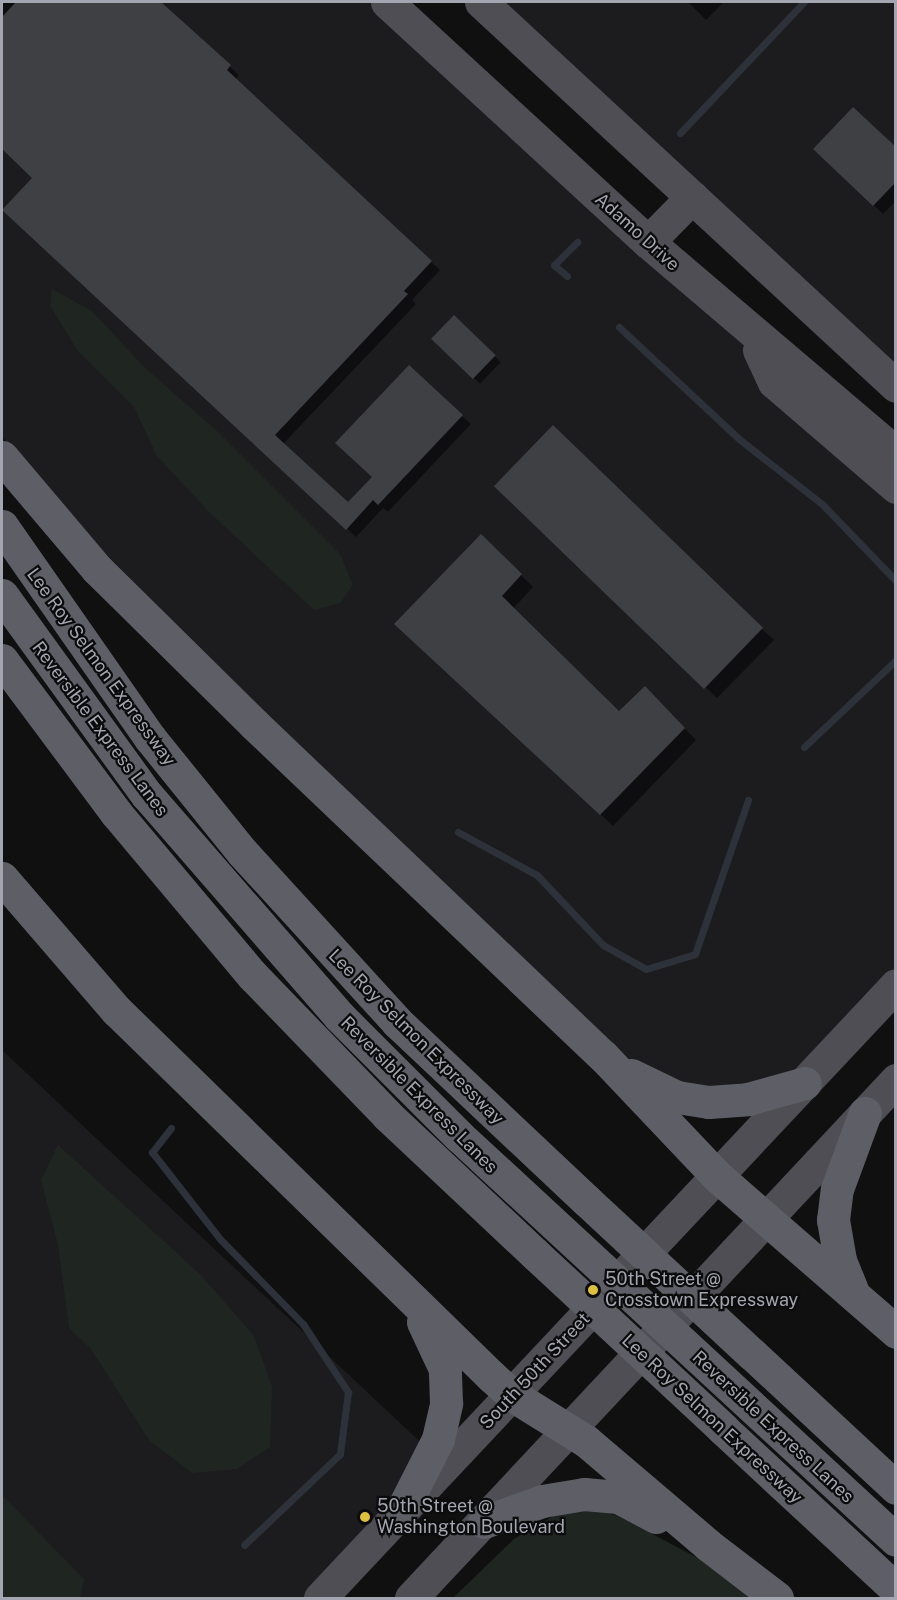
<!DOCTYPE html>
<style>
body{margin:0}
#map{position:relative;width:897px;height:1600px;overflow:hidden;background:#101011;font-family:"Public Sans",sans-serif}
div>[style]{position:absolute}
.built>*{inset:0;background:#1c1c1e}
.green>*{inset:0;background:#1f2520}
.shadow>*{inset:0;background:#0007;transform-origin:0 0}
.stream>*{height:7px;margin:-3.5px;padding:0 3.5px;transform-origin:3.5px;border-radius:3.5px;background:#2d323a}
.building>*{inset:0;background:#3f4044;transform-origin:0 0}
.primary>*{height:33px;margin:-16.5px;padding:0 16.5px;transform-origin:16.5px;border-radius:16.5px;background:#4e4e54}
.highway>*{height:33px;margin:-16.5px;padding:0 16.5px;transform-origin:16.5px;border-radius:16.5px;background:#5e5f66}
.highway-bridge>*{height:33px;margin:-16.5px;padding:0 16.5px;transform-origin:16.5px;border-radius:16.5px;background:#5e5f66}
.dots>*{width:16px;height:16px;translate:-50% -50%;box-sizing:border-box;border:3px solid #0b0b0c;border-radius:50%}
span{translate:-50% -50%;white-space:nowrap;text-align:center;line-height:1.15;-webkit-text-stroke:4.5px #0b0b0c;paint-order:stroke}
.street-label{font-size:18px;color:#a3a5b0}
.poi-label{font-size:18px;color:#a3a5b0}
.left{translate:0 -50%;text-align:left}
.frame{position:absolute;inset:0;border:3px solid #a3a5b0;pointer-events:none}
</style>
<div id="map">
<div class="built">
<div style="clip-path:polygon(2px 2px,390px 2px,895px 474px,895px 997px,776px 1091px,690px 1090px,632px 1062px,197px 648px,60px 506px,2px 437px)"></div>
<div style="clip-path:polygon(503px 2px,895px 2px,895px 370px)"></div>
<div style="clip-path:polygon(2px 1050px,446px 1466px,326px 1598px,2px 1598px)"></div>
</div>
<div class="green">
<div style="clip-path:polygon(52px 289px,92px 311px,144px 367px,218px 432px,340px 554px,353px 585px,340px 603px,314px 610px,209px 512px,157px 456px,134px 407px,78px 351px,50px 306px)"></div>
<div style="clip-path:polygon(58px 1145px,200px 1274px,254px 1336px,272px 1387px,270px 1447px,237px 1469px,192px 1473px,149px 1440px,91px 1349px,69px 1328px,58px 1245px,41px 1180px)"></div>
<div style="clip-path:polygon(2px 1495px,84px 1579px,80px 1598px,2px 1598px)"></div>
<div style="clip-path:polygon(592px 1508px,618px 1516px,732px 1576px,760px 1598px,453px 1598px,514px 1539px,555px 1515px)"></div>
</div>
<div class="shadow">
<div style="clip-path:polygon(2px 2px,161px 2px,239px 75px,235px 80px,440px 270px,412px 300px,416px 304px,283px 444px,348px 504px,462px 416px,471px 424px,388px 512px,383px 508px,356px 537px,12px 218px,34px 178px,2px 147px)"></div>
<div style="clip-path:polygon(688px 2px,724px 2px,706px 20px)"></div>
<div style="clip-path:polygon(896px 149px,896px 201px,883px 214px,824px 158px)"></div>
<div style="left:454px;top:317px;width:65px;height:30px;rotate:44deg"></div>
<div style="clip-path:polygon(508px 498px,762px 629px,774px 640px,717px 698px)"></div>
<div style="clip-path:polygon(482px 536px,533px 587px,513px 609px,619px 713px,645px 688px,696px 740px,613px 826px,408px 636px)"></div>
</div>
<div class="stream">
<div style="left:680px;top:133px;width:180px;rotate:-46.6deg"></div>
<div style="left:567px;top:276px;width:17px;rotate:-140deg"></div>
<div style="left:554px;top:265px;width:33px;rotate:-45deg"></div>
<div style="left:619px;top:327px;width:164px;rotate:43deg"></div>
<div style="left:739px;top:439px;width:105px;rotate:38.1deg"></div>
<div style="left:822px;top:504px;width:107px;rotate:46.1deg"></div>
<div style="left:804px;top:747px;width:127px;rotate:-43.4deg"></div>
<div style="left:458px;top:832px;width:90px;rotate:28.6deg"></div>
<div style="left:537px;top:875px;width:96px;rotate:46.7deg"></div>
<div style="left:603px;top:945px;width:49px;rotate:29.2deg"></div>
<div style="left:646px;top:969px;width:51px;rotate:-17deg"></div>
<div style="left:695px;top:954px;width:163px;rotate:-71deg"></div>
<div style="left:171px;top:1128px;width:31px;rotate:128deg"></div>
<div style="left:152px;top:1152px;width:110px;rotate:52deg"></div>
<div style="left:220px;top:1239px;width:119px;rotate:45.7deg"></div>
<div style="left:303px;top:1324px;width:82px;rotate:56.5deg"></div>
<div style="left:348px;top:1392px;width:63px;rotate:97.4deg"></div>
<div style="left:340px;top:1454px;width:132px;rotate:136.5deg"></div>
</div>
<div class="building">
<div style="clip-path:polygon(16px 2px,161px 2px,231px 65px,227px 70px,432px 261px,404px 291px,408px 294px,275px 435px,348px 502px,372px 477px,335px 443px,409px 365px,463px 415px,378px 505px,373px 500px,346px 530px,2px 210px,32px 178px,2px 149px,2px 17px)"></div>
<div style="clip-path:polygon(853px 107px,896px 147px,896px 182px,873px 206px,813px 149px)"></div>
<div style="left:454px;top:315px;width:58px;height:33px;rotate:44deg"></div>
<div style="left:553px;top:425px;width:292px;height:85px;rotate:44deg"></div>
<div style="clip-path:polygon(481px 534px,522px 574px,502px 596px,619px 711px,645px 686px,685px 728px,600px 815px,394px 624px)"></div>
</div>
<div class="primary">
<div style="left:387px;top:2px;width:355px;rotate:42.6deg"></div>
<div style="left:648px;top:242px;width:326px;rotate:40.4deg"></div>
<div style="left:481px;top:2px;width:565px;rotate:42.78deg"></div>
<div style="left:648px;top:242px;width:63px;rotate:-45.6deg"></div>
<div style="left:759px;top:350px;width:35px;rotate:65deg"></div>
<div style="left:774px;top:382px;width:161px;rotate:40.7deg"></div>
<div style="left:320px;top:1598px;width:841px;rotate:-46.78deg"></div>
<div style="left:411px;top:1598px;width:710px;rotate:-46.88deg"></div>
</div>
<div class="highway">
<div style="left:2px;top:457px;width:147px;rotate:49.7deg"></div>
<div style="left:97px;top:569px;width:221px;rotate:44.6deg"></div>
<div style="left:254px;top:724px;width:482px;rotate:43.6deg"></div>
<div style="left:603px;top:1056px;width:167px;rotate:46.5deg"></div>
<div style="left:718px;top:1177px;width:236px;rotate:41deg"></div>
<div style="left:2px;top:526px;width:259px;rotate:55.1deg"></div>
<div style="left:150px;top:738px;width:146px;rotate:51.1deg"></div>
<div style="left:242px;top:852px;width:230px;rotate:47.6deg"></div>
<div style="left:397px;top:1022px;width:260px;rotate:43.3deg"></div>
<div style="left:2px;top:660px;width:191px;rotate:53.3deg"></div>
<div style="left:116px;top:813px;width:213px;rotate:50deg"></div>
<div style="left:253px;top:976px;width:193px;rotate:46deg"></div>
<div style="left:387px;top:1115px;width:203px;rotate:43.2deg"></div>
<div style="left:2px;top:878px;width:176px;rotate:49.2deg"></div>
<div style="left:117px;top:1011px;width:523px;rotate:44.3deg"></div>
<div style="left:491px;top:1376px;width:28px;rotate:42deg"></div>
<div style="left:512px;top:1395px;width:87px;rotate:31.9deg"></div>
<div style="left:586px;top:1441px;width:160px;rotate:40.4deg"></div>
<div style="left:708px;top:1545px;width:87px;rotate:37.5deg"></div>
<div style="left:631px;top:1075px;width:51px;rotate:25.6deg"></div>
<div style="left:677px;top:1097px;width:32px;rotate:9deg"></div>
<div style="left:709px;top:1102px;width:39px;rotate:-4deg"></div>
<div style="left:748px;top:1099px;width:59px;rotate:-15.7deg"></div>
<div style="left:852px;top:1290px;width:32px;rotate:-112deg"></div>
<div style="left:840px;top:1260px;width:41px;rotate:-99.9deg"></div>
<div style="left:833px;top:1220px;width:31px;rotate:-83deg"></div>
<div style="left:837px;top:1189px;width:81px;rotate:-69.8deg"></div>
<div style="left:752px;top:1354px;width:197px;rotate:42.9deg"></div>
<div style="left:723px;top:1429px;width:236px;rotate:42.8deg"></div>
<div style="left:401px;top:1512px;width:82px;rotate:-63.1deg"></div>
<div style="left:438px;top:1439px;width:37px;rotate:-77deg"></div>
<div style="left:446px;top:1403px;width:34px;rotate:-92deg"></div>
<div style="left:445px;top:1369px;width:52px;rotate:-115.1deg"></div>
<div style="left:484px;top:1522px;width:62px;rotate:-19.9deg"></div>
<div style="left:542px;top:1501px;width:43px;rotate:-9.5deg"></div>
<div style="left:584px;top:1494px;width:34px;rotate:5deg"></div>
<div style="left:618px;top:1497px;width:43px;rotate:27.8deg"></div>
</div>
<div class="highway-bridge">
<div style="left:2px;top:595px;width:247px;rotate:54.1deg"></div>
<div style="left:147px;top:795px;width:293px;rotate:49deg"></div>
<div style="left:339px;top:1016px;width:170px;rotate:45deg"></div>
<div style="left:459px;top:1136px;width:595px;rotate:42.75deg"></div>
<div style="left:586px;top:1200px;width:226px;rotate:42.9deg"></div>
<div style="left:535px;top:1254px;width:257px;rotate:42.9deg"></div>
</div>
<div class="dots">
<div style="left:593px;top:1290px;background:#ddc03c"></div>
<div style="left:365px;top:1517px;background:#ddc03c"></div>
</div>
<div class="street-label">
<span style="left:637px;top:232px;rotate:42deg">Adamo Drive</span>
<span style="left:101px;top:667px;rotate:54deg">Lee Roy Selmon Expressway</span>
<span style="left:100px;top:729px;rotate:53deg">Reversible Express Lanes</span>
<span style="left:416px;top:1037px;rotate:45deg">Lee Roy Selmon Expressway</span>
<span style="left:419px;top:1095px;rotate:45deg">Reversible Express Lanes</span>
<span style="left:535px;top:1371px;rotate:-47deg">South 50th Street</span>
<span style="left:712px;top:1419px;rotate:43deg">Lee Roy Selmon Expressway</span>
<span style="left:773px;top:1427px;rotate:43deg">Reversible Express Lanes</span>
</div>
<div class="poi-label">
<span class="left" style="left:605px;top:1290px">50th Street @<br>Crosstown Expressway</span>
<span class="left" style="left:377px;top:1517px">50th Street @<br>Washington Boulevard</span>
</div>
<div class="frame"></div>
</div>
